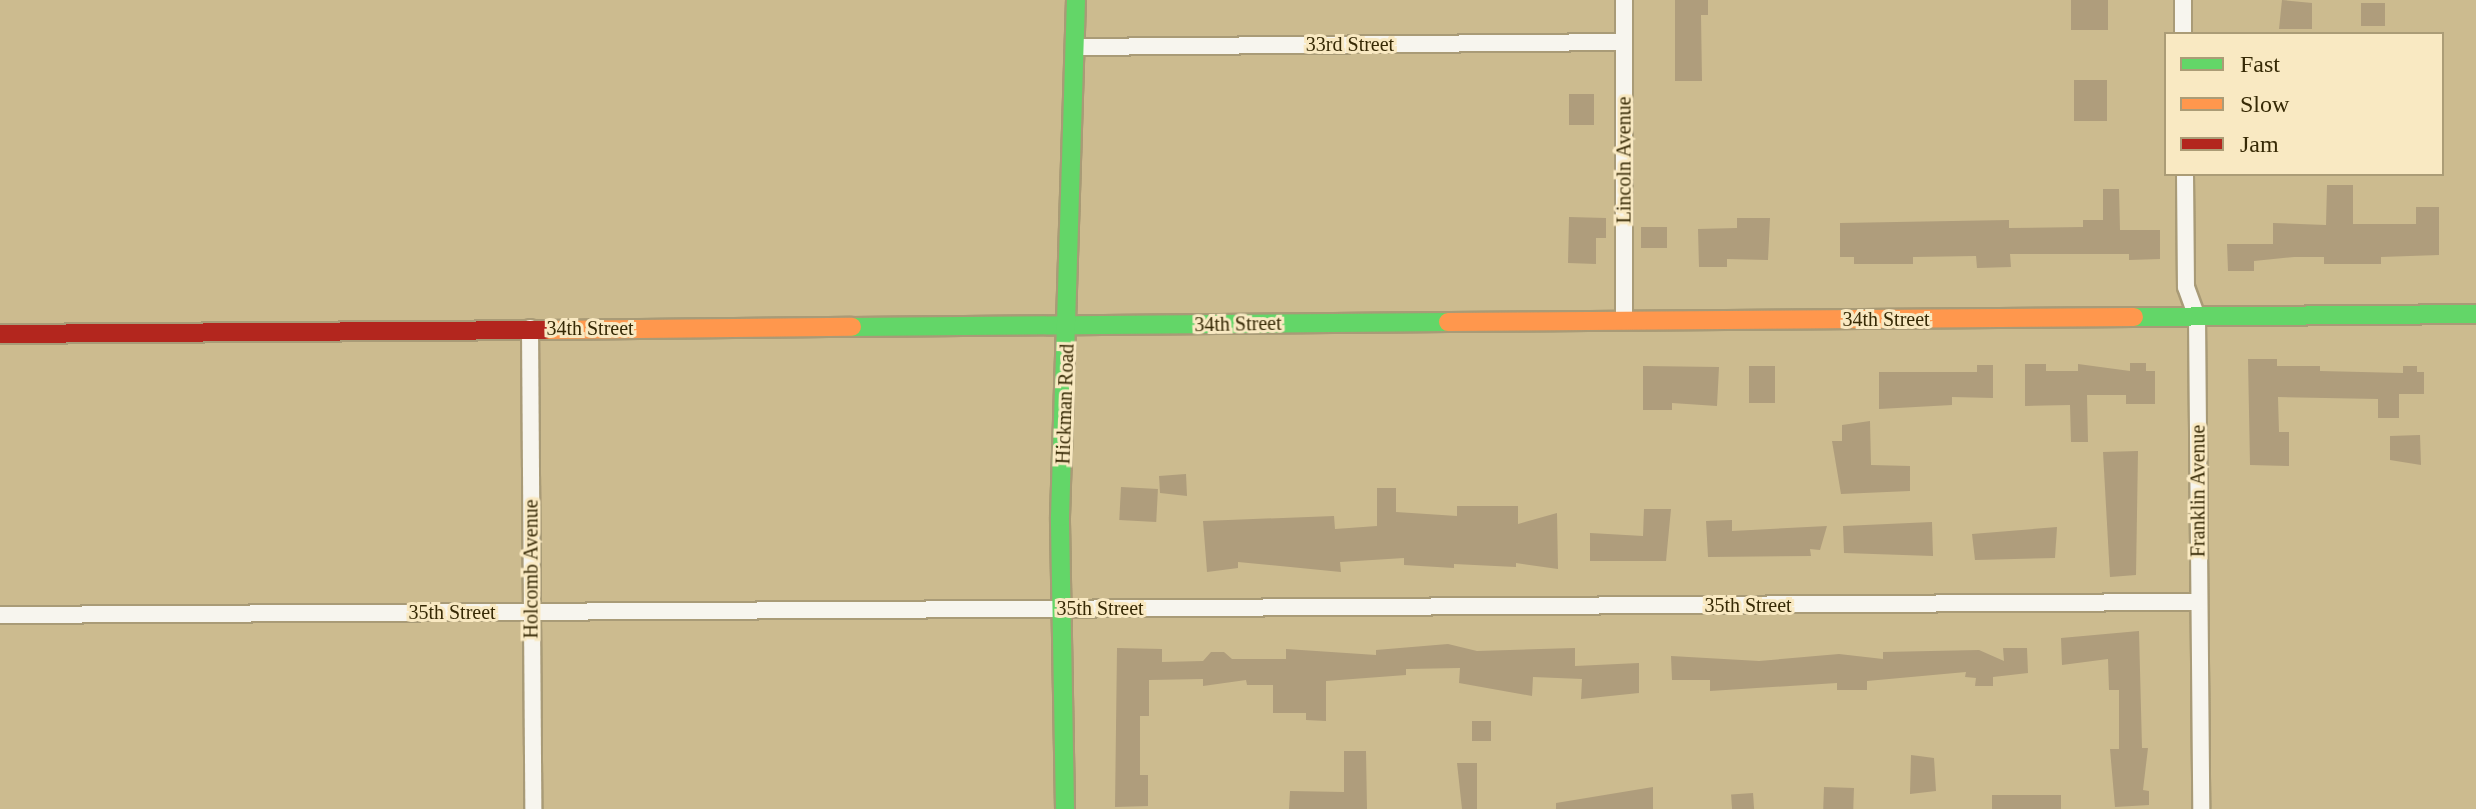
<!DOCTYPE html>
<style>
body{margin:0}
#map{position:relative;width:2476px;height:809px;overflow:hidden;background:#ccbb8f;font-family:"Times New Roman",serif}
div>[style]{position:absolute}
.building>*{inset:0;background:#af9d7c;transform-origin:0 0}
.roads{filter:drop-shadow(2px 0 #a99b77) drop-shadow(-2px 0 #a99b77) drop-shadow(0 2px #a99b77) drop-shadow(0 -2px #a99b77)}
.street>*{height:16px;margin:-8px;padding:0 8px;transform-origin:8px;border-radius:8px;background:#f7f5ee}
.fast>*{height:18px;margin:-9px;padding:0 9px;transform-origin:9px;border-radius:9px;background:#63d668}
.slow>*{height:18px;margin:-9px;padding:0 9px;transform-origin:9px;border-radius:9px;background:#ff974d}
.jam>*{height:18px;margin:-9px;padding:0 9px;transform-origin:9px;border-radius:9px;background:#b3261e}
span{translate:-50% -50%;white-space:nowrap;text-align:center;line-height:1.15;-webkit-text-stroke:6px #f9e9c2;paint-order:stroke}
.street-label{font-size:20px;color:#362905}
.legend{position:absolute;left:2164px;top:32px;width:280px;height:144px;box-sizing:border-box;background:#f9e9c2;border:2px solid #ab9c76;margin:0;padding:10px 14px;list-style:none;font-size:24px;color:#362905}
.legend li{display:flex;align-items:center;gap:16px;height:40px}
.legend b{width:40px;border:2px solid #ab9c76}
</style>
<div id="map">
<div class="building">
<div style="clip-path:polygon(1675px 0,1708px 0,1708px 15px,1701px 15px,1702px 81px,1675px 81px)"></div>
<div style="left:2071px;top:0;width:37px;height:30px"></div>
<div style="clip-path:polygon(2282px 0,2312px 3px,2312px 29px,2279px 29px)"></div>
<div style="left:2361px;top:3px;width:24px;height:23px"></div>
<div style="left:2074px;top:80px;width:33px;height:41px"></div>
<div style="left:1569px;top:94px;width:25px;height:31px"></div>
<div style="clip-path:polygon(2327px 185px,2353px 185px,2353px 224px,2416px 224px,2416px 207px,2439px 207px,2439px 255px,2381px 257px,2381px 264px,2324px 264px,2324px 257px,2294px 257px,2254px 261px,2254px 271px,2228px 271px,2227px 244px,2273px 244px,2273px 223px,2326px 225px)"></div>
<div style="clip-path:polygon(2103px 189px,2119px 189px,2120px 230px,2160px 230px,2160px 259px,2129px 260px,2129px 254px,2010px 254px,2011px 267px,1977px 268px,1976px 256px,1913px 257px,1913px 264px,1854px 264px,1854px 257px,1840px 257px,1840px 223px,2009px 220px,2009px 228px,2083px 227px,2083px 220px,2103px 220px)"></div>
<div style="clip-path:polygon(1569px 217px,1606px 218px,1606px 238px,1596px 238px,1596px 264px,1568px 263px)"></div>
<div style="clip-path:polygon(1737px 218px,1770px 218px,1768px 260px,1727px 259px,1727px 267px,1699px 267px,1698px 229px,1737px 228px)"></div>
<div style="left:1641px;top:227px;width:26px;height:21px"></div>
<div style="clip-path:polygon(2248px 359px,2277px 359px,2277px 366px,2320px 366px,2320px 371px,2403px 373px,2403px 366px,2417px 366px,2417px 372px,2424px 372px,2424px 394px,2399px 394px,2399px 418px,2378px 418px,2378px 399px,2278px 397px,2279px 432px,2289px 432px,2289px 466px,2250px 465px)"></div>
<div style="clip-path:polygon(2130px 363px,2146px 363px,2146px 371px,2155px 371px,2155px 404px,2126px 404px,2126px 395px,2087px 395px,2088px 442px,2071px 442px,2070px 405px,2025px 406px,2025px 364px,2046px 364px,2046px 371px,2078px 371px,2078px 364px,2130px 371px)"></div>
<div style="clip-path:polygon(1977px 365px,1993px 365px,1993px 398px,1952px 397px,1952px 405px,1879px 409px,1879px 372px,1977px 372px)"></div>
<div style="clip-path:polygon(1643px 366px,1719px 367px,1717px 406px,1672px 403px,1672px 410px,1643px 410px)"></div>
<div style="left:1749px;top:366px;width:26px;height:37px"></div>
<div style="clip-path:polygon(1870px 421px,1871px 465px,1910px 466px,1910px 491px,1841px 494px,1832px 441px,1842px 441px,1842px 425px)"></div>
<div style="clip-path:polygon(2420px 435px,2421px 465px,2390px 460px,2390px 436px)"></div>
<div style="clip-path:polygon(2138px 451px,2136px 575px,2110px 577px,2103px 452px)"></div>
<div style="clip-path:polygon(1186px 474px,1187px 496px,1160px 493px,1159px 476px)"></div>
<div style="left:1121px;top:487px;width:37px;height:33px;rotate:3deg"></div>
<div style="clip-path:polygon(1377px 488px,1396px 488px,1396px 512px,1457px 516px,1457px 506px,1518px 506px,1518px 524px,1557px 513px,1558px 569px,1516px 563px,1516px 567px,1454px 564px,1454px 568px,1404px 565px,1404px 558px,1340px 562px,1341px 572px,1238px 562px,1238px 568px,1207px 572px,1203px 521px,1334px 516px,1335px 529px,1377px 526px)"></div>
<div style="clip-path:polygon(1644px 509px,1671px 509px,1666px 561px,1590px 561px,1590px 533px,1643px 536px)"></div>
<div style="clip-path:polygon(1732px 520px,1732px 531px,1827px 526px,1820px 550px,1810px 549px,1811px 556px,1708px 557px,1706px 521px)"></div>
<div style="clip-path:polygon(1932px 522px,1933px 556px,1844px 553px,1843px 526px)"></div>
<div style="clip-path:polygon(2057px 527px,2055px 558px,1975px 560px,1972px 534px)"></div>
<div style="clip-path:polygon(2139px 631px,2142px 748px,2148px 748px,2143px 790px,2149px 791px,2149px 805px,2115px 807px,2110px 749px,2119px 749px,2119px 690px,2109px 690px,2108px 659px,2062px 665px,2061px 638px)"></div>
<div style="clip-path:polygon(1448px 644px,1477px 651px,1575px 648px,1575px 666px,1639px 663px,1639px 693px,1581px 699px,1582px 679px,1533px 677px,1532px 696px,1459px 683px,1460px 668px,1406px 669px,1406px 675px,1326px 681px,1326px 721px,1306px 720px,1306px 713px,1273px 713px,1273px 685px,1247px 685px,1246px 680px,1203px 686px,1203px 679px,1149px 680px,1149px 716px,1140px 716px,1140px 775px,1148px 775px,1148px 806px,1115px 807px,1117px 648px,1162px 649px,1162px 662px,1203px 661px,1211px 652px,1224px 652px,1232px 659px,1286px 659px,1286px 649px,1376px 655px,1376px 650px)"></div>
<div style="clip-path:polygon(2003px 648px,2027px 648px,2028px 673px,1993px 677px,1993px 686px,1975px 686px,1976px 678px,1965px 677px,1966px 672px,1867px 681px,1867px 690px,1837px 690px,1837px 683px,1710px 691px,1710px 680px,1672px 680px,1671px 656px,1759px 661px,1839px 654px,1883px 659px,1883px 652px,1979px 650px,2004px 661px)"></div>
<div style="left:1472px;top:721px;width:19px;height:20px"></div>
<div style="clip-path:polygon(1344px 751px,1366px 751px,1367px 809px,1289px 809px,1290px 791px,1344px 792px)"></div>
<div style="clip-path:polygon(1911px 755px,1934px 758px,1936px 791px,1910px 794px)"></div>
<div style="clip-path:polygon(1457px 763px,1477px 763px,1477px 809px,1462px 809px)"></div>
<div style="clip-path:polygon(1653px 787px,1653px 809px,1556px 809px,1556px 803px)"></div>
<div style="left:1824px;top:787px;width:30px;height:22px;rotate:2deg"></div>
<div style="left:1753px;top:793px;width:16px;height:22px;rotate:86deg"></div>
<div style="left:1992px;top:795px;width:69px;height:14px"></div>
</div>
<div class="roads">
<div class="street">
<div style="left:2183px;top:0;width:34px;rotate:90deg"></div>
<div style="left:1075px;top:47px;width:549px;rotate:-0.52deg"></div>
<div style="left:2185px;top:174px;width:113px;rotate:89.5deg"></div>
<div style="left:2186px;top:287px;width:32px;rotate:70deg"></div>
<div style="left:2197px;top:317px;width:492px;rotate:89.5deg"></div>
<div style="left:1624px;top:321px;width:321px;rotate:-90deg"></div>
<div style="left:530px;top:328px;width:481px;rotate:89.6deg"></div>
<div style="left:0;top:615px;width:2199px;rotate:-0.34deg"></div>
</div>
<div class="fast">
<div style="left:2134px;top:317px;width:342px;rotate:-0.5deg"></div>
<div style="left:852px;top:327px;width:596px;rotate:-0.48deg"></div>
<div style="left:1065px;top:809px;width:292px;rotate:-91deg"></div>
<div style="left:1060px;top:517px;width:517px;rotate:-88.23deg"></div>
</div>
<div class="slow">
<div style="left:1448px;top:322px;width:686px;rotate:-0.42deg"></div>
<div style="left:545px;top:330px;width:307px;rotate:-0.6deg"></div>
</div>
<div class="jam">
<div style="left:0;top:334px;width:545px;rotate:-0.42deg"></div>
</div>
</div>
<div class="street-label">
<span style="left:1350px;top:44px">33rd Street</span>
<span style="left:1624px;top:160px;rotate:-90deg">Lincoln Avenue</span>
<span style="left:1886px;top:319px">34th Street</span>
<span style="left:1238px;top:324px;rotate:-1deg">34th Street</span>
<span style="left:590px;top:328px">34th Street</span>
<span style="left:1065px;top:404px;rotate:-88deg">Hickman Road</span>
<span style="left:2198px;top:491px;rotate:-90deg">Franklin Avenue</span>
<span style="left:531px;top:569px;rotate:-90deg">Holcomb Avenue</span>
<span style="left:1748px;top:605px">35th Street</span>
<span style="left:1100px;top:608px">35th Street</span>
<span style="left:452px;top:612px">35th Street</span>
</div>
<ul class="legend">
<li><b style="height:10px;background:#63d668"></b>Fast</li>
<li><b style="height:10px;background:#ff974d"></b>Slow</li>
<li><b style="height:10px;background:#b3261e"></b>Jam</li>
</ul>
</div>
